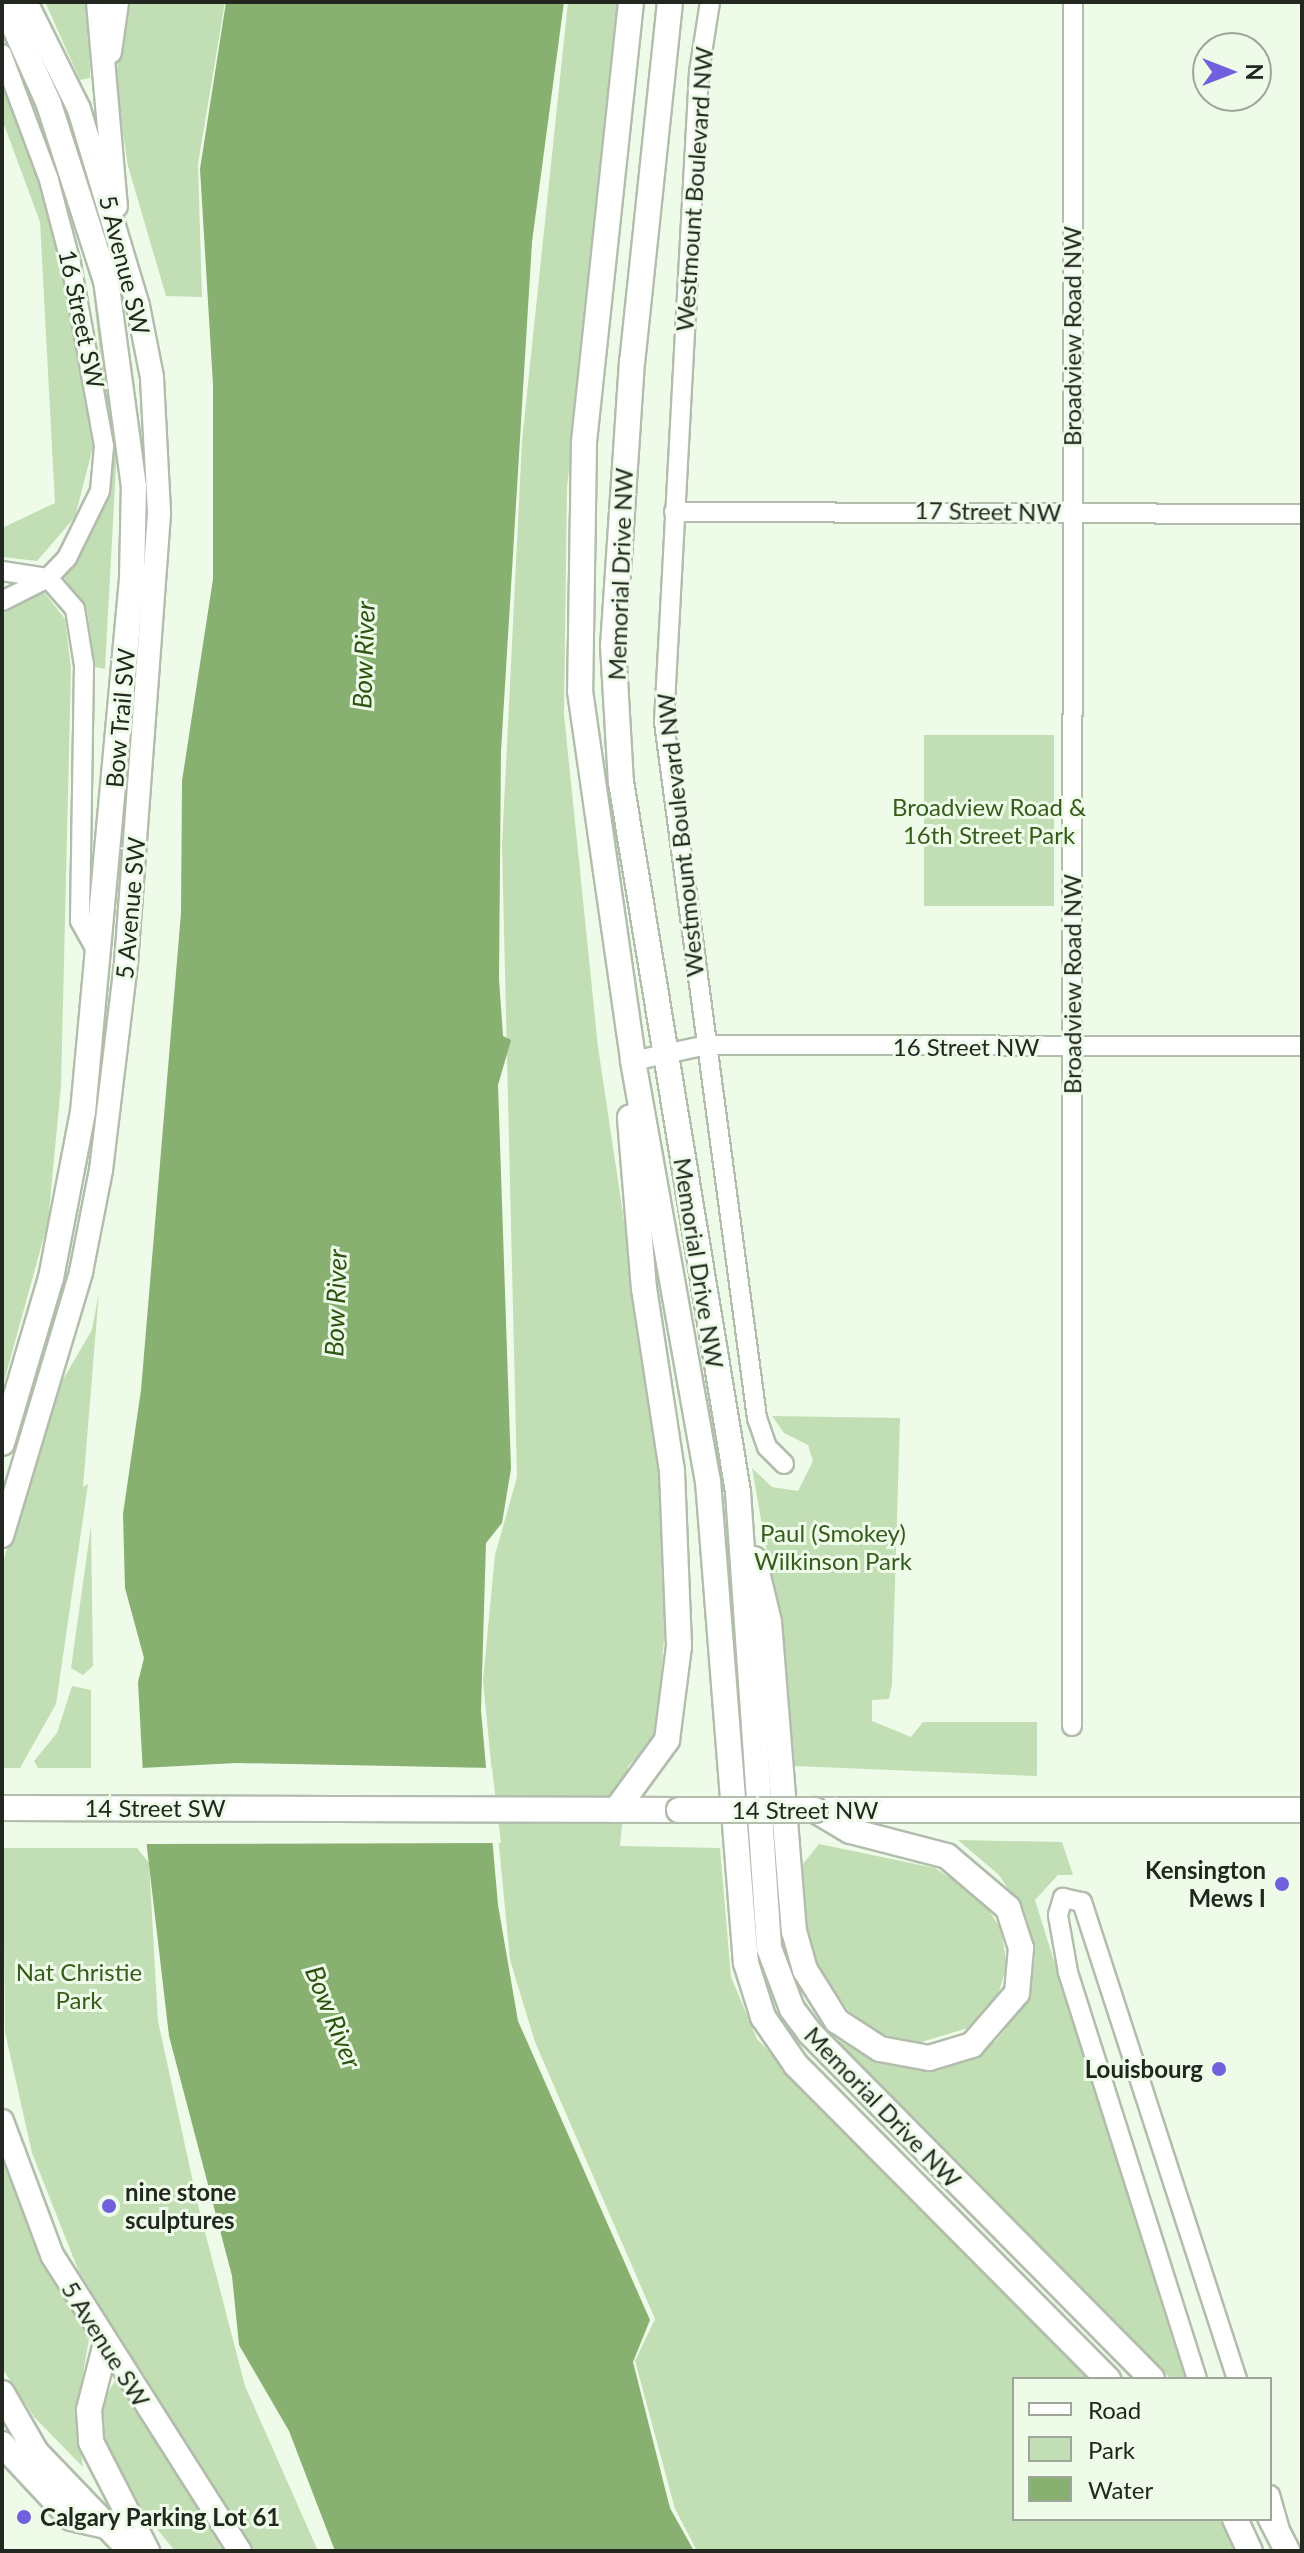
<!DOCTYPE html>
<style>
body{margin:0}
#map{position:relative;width:1304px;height:2553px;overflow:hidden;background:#effbe9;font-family:Lato,sans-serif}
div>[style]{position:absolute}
.green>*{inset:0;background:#c2deb4;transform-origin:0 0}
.water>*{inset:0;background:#88b071}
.pier>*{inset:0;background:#effbe9}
.roads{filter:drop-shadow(2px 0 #b2bdac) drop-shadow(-2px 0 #b2bdac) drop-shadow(0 2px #b2bdac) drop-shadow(0 -2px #b2bdac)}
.minor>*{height:18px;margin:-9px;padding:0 9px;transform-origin:9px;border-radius:9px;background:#fff}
.tertiary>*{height:22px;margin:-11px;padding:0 11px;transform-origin:11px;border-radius:11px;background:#fff}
.secondary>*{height:24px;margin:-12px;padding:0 12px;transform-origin:12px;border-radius:12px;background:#fff}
.bridges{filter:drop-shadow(2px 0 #b2bdac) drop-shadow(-2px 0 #b2bdac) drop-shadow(0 2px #b2bdac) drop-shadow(0 -2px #b2bdac)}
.secondary-bridge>*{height:24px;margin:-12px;padding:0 12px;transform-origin:12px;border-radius:12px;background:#fff}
.dots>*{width:22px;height:22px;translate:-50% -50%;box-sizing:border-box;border:4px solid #effbe9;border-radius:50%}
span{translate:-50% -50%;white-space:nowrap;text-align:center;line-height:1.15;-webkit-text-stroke:6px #effbe9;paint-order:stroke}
.street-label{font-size:24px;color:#222720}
.park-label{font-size:24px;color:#365c1b}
.poi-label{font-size:24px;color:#222720;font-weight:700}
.right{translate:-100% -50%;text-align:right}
.left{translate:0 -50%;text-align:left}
.water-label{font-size:26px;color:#2d5311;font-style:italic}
.frame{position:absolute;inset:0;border:4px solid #222720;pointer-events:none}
.legend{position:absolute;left:1012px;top:2377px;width:260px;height:144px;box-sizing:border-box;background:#effbe9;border:2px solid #9da699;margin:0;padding:10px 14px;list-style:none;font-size:24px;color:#222720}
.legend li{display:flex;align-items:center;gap:16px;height:40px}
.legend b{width:40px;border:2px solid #9da699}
.north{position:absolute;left:1192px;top:32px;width:80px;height:80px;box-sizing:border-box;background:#effbe9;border:2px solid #9da699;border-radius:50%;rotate:90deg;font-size:22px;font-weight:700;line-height:32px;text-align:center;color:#222720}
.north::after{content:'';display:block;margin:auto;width:28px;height:36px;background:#7060db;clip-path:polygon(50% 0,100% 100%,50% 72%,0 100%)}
</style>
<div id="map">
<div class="green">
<div style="clip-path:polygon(45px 2px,89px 2px,90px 78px,80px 80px)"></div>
<div style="clip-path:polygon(127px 2px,225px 2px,198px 164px,202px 297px,166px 296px,128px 166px,115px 82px)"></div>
<div style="clip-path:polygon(568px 2px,619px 2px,567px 488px,564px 714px,598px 1047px,659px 1454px,667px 1596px,657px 1738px,628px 1766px,620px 1846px,720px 1848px,731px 1977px,757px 2039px,1091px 2379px,1014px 2379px,1014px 2519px,1219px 2519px,1237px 2551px,697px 2551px,675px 2509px,635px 2361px,655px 2319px,535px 2042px,510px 1960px,483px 1680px,495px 1555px,517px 1477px,502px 846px,522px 441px)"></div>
<div style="clip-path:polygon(2px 71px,55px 226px,88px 380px,94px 443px,75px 517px,37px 561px,2px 557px,2px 528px,55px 503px,40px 222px,2px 119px)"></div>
<div style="clip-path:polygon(93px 290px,106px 351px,117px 448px,105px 669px,95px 667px,87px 610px,63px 576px,97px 518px,112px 464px)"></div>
<div style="clip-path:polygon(44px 592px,65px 619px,71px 668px,61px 1086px,48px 1222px,2px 1389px,2px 614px)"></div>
<div style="left:924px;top:735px;width:130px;height:171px"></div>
<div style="clip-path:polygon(99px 1292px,83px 1487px,88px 1484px,56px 1704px,20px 1768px,2px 1768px,3px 1562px,55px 1393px,92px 1330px)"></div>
<div style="clip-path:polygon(772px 1416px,900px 1418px,892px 1684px,889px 1699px,872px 1700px,872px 1721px,911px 1737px,923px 1722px,1037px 1722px,1037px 1776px,794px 1766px,783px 1644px,752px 1468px,772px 1487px,798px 1491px,813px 1461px,808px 1445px,784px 1433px)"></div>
<div style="clip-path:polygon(91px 1526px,93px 1666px,83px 1675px,71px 1668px)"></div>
<div style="clip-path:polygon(72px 1686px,91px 1690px,91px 1768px,38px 1768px,34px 1761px,57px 1733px)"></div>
<div style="clip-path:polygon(958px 1840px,1062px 1842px,1073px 1875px,1058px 1875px,1035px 1900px,1185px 2379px,1171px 2379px,829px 2035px,877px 2062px,940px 2067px,996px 2041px,1024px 2006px,1035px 1958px,1027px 1918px,999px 1875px)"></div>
<div style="clip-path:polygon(819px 1844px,935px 1868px,980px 1897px,1001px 1929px,1007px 1965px,996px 2002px,975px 2026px,918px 2043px,882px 2035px,849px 2011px,819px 1969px,804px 1919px,799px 1869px)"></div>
<div style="clip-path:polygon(3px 1848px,137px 1848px,149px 1863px,158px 2021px,198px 2205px,245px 2386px,318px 2551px,255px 2551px,79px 2272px,32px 2153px,5px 2032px)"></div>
<div style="clip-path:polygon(2px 2141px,56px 2280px,89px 2339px,76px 2415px,83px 2467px,34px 2417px,2px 2368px)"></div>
<div style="clip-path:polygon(116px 2379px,218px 2534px,230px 2551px,175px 2551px,139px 2507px,102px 2438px,102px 2403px)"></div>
</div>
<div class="water">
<div style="clip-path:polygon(226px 2px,564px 2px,532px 242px,501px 751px,499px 979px,503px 1036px,511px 1040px,498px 1085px,511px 1469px,502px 1523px,486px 1543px,481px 1710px,498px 1905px,518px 2021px,650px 2320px,633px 2362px,670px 2508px,694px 2551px,335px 2551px,289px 2431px,239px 2345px,232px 2276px,169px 2036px,147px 1848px,138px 1682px,144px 1658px,125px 1588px,123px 1514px,141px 1390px,181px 913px,182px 781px,213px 579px,213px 385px,200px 169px)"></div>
</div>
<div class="pier">
<div style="clip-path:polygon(236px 1763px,492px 1768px,501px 1843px,143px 1844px,142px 1768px)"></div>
</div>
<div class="roads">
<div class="minor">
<div style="left:710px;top:2px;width:71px;rotate:98.9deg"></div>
<div style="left:699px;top:72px;width:651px;rotate:93.08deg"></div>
<div style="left:664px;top:722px;width:702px;rotate:82.39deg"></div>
<div style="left:757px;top:1418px;width:31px;rotate:71deg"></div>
<div style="left:767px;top:1447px;width:24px;rotate:45deg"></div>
<div style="left:2px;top:54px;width:134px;rotate:69.5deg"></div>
<div style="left:49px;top:180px;width:87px;rotate:75.3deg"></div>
<div style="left:71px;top:264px;width:185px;rotate:79.7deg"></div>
<div style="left:104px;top:446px;width:45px;rotate:95.1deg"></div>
<div style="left:100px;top:491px;width:75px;rotate:116.2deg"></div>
<div style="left:67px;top:558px;width:28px;rotate:134deg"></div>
<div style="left:48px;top:578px;width:51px;rotate:153.4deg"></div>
<div style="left:674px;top:512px;width:628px;rotate:0.18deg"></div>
<div style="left:2px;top:571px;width:47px;rotate:8.7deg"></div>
<div style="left:48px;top:578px;width:41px;rotate:48.9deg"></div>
<div style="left:75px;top:609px;width:57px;rotate:80.9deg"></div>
<div style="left:84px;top:665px;width:256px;rotate:90.9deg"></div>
<div style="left:80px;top:921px;width:38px;rotate:61deg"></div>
<div style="left:633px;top:1061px;width:76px;rotate:-12.2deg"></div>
<div style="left:707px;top:1045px;width:595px;rotate:0.1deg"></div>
<div style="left:1072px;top:1726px;width:1724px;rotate:-89.97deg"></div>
<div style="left:1197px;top:2379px;width:427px;rotate:-107.6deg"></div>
<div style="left:1068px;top:1972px;width:58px;rotate:-100deg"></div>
<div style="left:1058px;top:1915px;width:18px;rotate:-74deg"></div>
<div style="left:1063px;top:1898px;width:19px;rotate:12deg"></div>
<div style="left:1082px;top:1902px;width:502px;rotate:72deg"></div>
<div style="left:1270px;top:2495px;width:33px;rotate:74deg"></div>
</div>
<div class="tertiary">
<div style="left:98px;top:2px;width:205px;rotate:85deg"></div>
<div style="left:110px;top:52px;width:50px;rotate:-82deg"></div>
<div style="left:2px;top:1536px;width:276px;rotate:-73.3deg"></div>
<div style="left:81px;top:1272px;width:104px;rotate:-78.9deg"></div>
<div style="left:101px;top:1170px;width:209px;rotate:-83.1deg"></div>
<div style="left:126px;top:963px;width:452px;rotate:-85.8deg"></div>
<div style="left:159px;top:512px;width:135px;rotate:-93deg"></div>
<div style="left:152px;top:377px;width:72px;rotate:-101.2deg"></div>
<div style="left:138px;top:306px;width:206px;rotate:-106.7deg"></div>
<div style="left:79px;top:109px;width:119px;rotate:-116.4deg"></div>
<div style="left:2px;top:2121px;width:143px;rotate:69.5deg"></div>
<div style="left:52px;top:2255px;width:351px;rotate:57.6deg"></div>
</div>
<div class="secondary">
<div style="left:631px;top:2px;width:444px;rotate:96.1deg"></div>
<div style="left:584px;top:444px;width:247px;rotate:90.9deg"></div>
<div style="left:580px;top:691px;width:374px;rotate:81.8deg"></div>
<div style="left:633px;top:1061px;width:427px;rotate:79.9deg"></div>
<div style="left:708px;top:1481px;width:483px;rotate:85.5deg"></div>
<div style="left:746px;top:1963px;width:57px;rotate:72.5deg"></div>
<div style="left:763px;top:2017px;width:58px;rotate:55.5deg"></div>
<div style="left:796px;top:2065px;width:443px;rotate:45.2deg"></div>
<div style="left:670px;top:2px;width:361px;rotate:96deg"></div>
<div style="left:632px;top:361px;width:285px;rotate:93.8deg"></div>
<div style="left:613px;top:645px;width:137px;rotate:86.7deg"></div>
<div style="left:621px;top:782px;width:720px;rotate:80.64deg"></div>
<div style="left:738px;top:1492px;width:457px;rotate:86.1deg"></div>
<div style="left:769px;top:1948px;width:65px;rotate:69.3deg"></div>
<div style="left:792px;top:2009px;width:30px;rotate:53deg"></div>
<div style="left:810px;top:2033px;width:486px;rotate:45.3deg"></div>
<div style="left:2px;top:1443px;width:172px;rotate:-73.5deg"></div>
<div style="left:51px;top:1278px;width:169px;rotate:-79.1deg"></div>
<div style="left:83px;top:1112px;width:535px;rotate:-84.75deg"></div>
<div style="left:132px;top:579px;width:92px;rotate:-88.8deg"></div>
<div style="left:134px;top:487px;width:208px;rotate:-97.7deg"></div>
<div style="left:106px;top:281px;width:186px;rotate:-107.9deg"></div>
<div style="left:49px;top:104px;width:112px;rotate:-114.3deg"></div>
<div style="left:754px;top:1559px;width:65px;rotate:76.6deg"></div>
<div style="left:769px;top:1622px;width:310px;rotate:85.4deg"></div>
<div style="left:794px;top:1931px;width:41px;rotate:74.2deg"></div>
<div style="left:805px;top:1970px;width:60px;rotate:57.9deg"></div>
<div style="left:837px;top:2021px;width:51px;rotate:33.1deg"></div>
<div style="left:880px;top:2049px;width:50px;rotate:10.4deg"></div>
<div style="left:929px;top:2058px;width:45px;rotate:-16.8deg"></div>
<div style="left:972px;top:2045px;width:69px;rotate:-49.1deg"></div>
<div style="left:1017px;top:1993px;width:45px;rotate:-84.9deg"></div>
<div style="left:1021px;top:1948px;width:42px;rotate:-108deg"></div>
<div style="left:1008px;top:1908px;width:80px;rotate:-139.6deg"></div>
<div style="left:947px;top:1856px;width:100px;rotate:-165.5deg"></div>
<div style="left:850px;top:1831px;width:41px;rotate:-149deg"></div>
<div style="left:2px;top:1808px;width:677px;rotate:0.17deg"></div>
<div style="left:616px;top:1810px;width:87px;rotate:-53.9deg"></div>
<div style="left:667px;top:1740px;width:95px;rotate:-82.7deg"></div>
<div style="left:679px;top:1646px;width:175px;rotate:-92.3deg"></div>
<div style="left:672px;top:1471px;width:184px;rotate:-98.7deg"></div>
<div style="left:644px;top:1289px;width:172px;rotate:-94.7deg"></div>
<div style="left:817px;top:1810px;width:485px"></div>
<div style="left:105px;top:2347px;width:65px;rotate:104.3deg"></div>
<div style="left:89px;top:2410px;width:32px;rotate:86deg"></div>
<div style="left:91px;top:2442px;width:123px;rotate:62.8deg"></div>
<div style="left:2px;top:2393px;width:68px;rotate:60deg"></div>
<div style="left:36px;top:2452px;width:137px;rotate:46.2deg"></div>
<div style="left:2px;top:2444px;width:101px;rotate:47deg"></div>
<div style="left:71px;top:2518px;width:35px;rotate:13deg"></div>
<div style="left:1270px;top:2517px;width:38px;rotate:63deg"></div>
<div style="left:1235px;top:2519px;width:35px;rotate:65deg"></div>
</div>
</div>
<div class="bridges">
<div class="secondary-bridge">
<div style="left:679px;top:1810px;width:136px"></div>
</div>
</div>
<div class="dots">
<div style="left:1282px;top:1884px;background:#7060db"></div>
<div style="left:1219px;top:2069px;background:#7060db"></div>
<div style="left:109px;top:2206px;background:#7060db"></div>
<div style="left:24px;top:2517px;background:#7060db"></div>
</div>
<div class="street-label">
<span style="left:694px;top:189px;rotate:-86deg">Westmount Boulevard NW</span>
<span style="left:125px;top:265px;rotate:76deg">5 Avenue SW</span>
<span style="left:82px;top:319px;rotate:78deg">16 Street SW</span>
<span style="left:1072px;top:336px;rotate:-90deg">Broadview Road NW</span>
<span style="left:988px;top:511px;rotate:1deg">17 Street NW</span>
<span style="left:620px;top:574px;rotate:-88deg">Memorial Drive NW</span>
<span style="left:120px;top:718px;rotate:-85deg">Bow Trail SW</span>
<span style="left:680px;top:835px;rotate:-96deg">Westmount Boulevard NW</span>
<span style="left:130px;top:908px;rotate:-85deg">5 Avenue SW</span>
<span style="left:1072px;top:984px;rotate:-90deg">Broadview Road NW</span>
<span style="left:966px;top:1047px">16 Street NW</span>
<span style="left:699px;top:1263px;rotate:81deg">Memorial Drive NW</span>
<span style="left:155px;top:1808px">14 Street SW</span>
<span style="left:805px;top:1810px">14 Street NW</span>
<span style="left:883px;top:2107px;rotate:46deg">Memorial Drive NW</span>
<span style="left:106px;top:2344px;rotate:58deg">5 Avenue SW</span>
</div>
<div class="park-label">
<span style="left:989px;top:821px">Broadview Road &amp;<br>16th Street Park</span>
<span style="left:833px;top:1547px">Paul (Smokey)<br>Wilkinson Park</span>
<span style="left:79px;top:1986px">Nat Christie<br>Park</span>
</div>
<div class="poi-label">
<span class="right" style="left:1266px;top:1884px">Kensington<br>Mews I</span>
<span class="right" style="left:1203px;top:2069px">Louisbourg</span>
<span class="left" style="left:125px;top:2206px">nine stone<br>sculptures</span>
<span class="left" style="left:40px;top:2517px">Calgary Parking Lot 61</span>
</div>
<div class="water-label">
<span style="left:364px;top:655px;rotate:-88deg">Bow River</span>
<span style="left:336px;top:1303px;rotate:-88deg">Bow River</span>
<span style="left:333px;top:2017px;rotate:68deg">Bow River</span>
</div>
<div class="frame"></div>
<ul class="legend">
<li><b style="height:10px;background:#fff"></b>Road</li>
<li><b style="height:22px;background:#c2deb4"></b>Park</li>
<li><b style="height:22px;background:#88b071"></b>Water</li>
</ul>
<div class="north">N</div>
</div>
